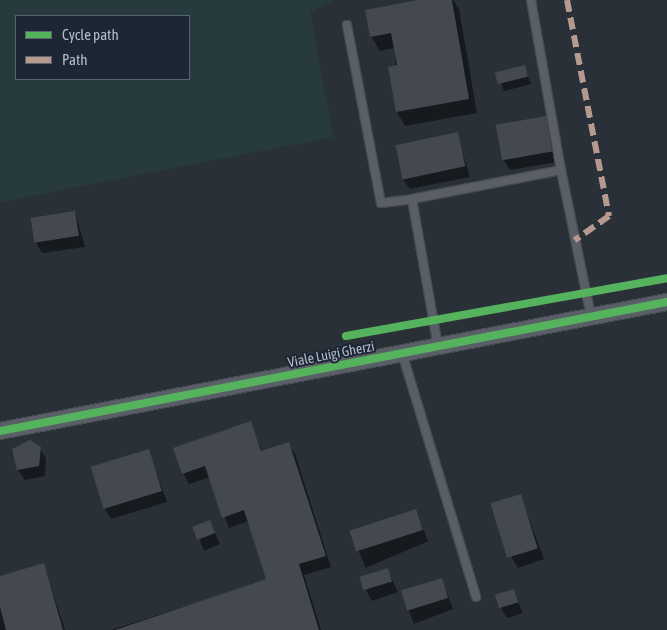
<!DOCTYPE html>
<style>
body{margin:0}
#map{position:relative;width:667px;height:630px;overflow:hidden;background:#2a3038;font-family:"Asap Condensed",sans-serif}
div>[style]{position:absolute}
.green>*{inset:0;background:#273a3e}
.shadow>*{inset:0;background:#0007;transform-origin:0 0}
.building>*{inset:0;background:#444950;transform-origin:0 0}
.roads{filter:drop-shadow(1px 0 #484c53) drop-shadow(-1px 0 #484c53) drop-shadow(0 1px #484c53) drop-shadow(0 -1px #484c53)}
.lane>*{height:8px;margin:-4px;padding:0 4px;transform-origin:4px;border-radius:4px;background:#5a5e66}
.street>*{height:16px;margin:-8px;padding:0 8px;transform-origin:8px;border-radius:8px;background:#5a5e66}
.quiet>*{height:6px;margin-top:-3px;transform-origin:0;background:repeating-linear-gradient(90deg,#b69a8f 0 12px,transparent 0 18px)}
.cycleway>*{height:8px;margin:-4px;padding:0 4px;transform-origin:4px;border-radius:4px;background:#56b35d}
span{translate:-50% -50%;white-space:nowrap;text-align:center;line-height:1.15;-webkit-text-stroke:4px #1d2633;paint-order:stroke}
.street-label{font-size:14px;color:#b4bcc9}
.legend{position:absolute;left:15px;top:15px;width:175px;height:65px;box-sizing:border-box;background:#1d2633;border:1px solid #59626f;margin:0;padding:6px 9px;list-style:none;font-size:15px;color:#b4bcc9}
.legend li{display:flex;align-items:center;gap:10px;height:25px}
.legend b{width:25px;border:1px solid #59626f}
</style>
<div id="map">
<div class="green">
<div style="clip-path:polygon(evenodd,0 0,335px 0,310px 12px,333px 137px,0 202px,0 0,16px 16px,189px 16px,189px 79px,16px 79px,16px 16px)"></div>
</div>
<div class="shadow">
<div style="clip-path:polygon(425px 0,453px 0,459px 9px,477px 113px,405px 126px,397px 112px,395px 48px,380px 51px,371px 36px)"></div>
<div style="clip-path:polygon(524px 66px,531px 84px,504px 91px,497px 73px)"></div>
<div style="clip-path:polygon(545px 118px,557px 162px,510px 170px,503px 159px)"></div>
<div style="clip-path:polygon(457px 134px,470px 177px,410px 189px,403px 179px)"></div>
<div style="clip-path:polygon(75px 212px,85px 247px,42px 253px,36px 243px)"></div>
<div style="clip-path:polygon(250px 423px,262px 451px,288px 443px,295px 454px,331px 567px,304px 575px,321px 630px,111px 630px,268px 580px,249px 521px,229px 528px,210px 477px,189px 484px,183px 473px)"></div>
<div style="clip-path:polygon(40px 448px,46px 459px,45px 476px,25px 480px,18px 470px)"></div>
<div style="clip-path:polygon(148px 450px,167px 502px,111px 519px,105px 509px)"></div>
<div style="clip-path:polygon(520px 495px,544px 559px,518px 568px,512px 558px)"></div>
<div style="left:415px;top:510px;width:34px;height:68px;rotate:67deg"></div>
<div style="left:210px;top:522px;width:24px;height:17px;rotate:66deg"></div>
<div style="clip-path:polygon(44px 565px,65px 630px,0 630px,0 577px)"></div>
<div style="clip-path:polygon(387px 569px,398px 592px,372px 601px,366px 590px)"></div>
<div style="left:442px;top:580px;width:31px;height:42px;rotate:69deg"></div>
<div style="clip-path:polygon(513px 591px,523px 613px,507px 618px,501px 608px)"></div>
</div>
<div class="building">
<div style="clip-path:polygon(418px 0,452px 0,469px 99px,396px 112px,388px 67px,397px 65px,391px 33px,370px 37px,365px 10px)"></div>
<div style="left:525px;top:65px;width:12px;height:31px;rotate:76deg"></div>
<div style="left:546px;top:116px;width:36px;height:51px;rotate:80deg"></div>
<div style="left:458px;top:132px;width:35px;height:64px;rotate:78deg"></div>
<div style="left:75px;top:211px;width:25px;height:45px;rotate:81deg"></div>
<div style="clip-path:polygon(251px 421px,261px 451px,289px 442px,326px 556px,299px 564px,319px 630px,115px 630px,266px 579px,244px 510px,222px 518px,205px 466px,182px 474px,173px 448px)"></div>
<div style="clip-path:polygon(30px 440px,41px 447px,39px 466px,17px 470px,12px 449px)"></div>
<div style="left:149px;top:449px;width:44px;height:61px;rotate:73deg"></div>
<div style="left:521px;top:494px;width:57px;height:32px;rotate:73deg"></div>
<div style="left:416px;top:509px;width:22px;height:70px;rotate:72deg"></div>
<div style="left:210px;top:520px;width:14px;height:19px;rotate:69deg"></div>
<div style="clip-path:polygon(44px 563px,63px 630px,6px 630px,0 607px,0 576px)"></div>
<div style="left:388px;top:568px;width:14px;height:30px;rotate:73deg"></div>
<div style="left:442px;top:578px;width:21px;height:43px;rotate:73deg"></div>
<div style="left:514px;top:589px;width:14px;height:20px;rotate:73deg"></div>
</div>
<div class="roads">
<div class="lane">
<div style="left:347px;top:25px;width:181px;rotate:79.2deg"></div>
<div style="left:381px;top:203px;width:31px;rotate:-7deg"></div>
<div style="left:412px;top:199px;width:150px;rotate:80deg"></div>
<div style="left:561px;top:170px;width:149px;rotate:78.4deg"></div>
<div style="left:412px;top:199px;width:152px;rotate:-11deg"></div>
<div style="left:561px;top:170px;width:173px;rotate:-100deg"></div>
<div style="left:402px;top:353px;width:255px;rotate:73.1deg"></div>
</div>
<div class="street">
<div style="left:0;top:431px;width:679px;rotate:-10.95deg"></div>
</div>
</div>
<div class="quiet">
<div style="left:567px;top:0;width:220px;rotate:79deg"></div>
<div style="left:609px;top:216px;width:42px;rotate:144.8deg"></div>
</div>
<div class="cycleway">
<div style="left:346px;top:336px;width:326px;rotate:-10.2deg"></div>
<div style="left:0;top:431px;width:679px;rotate:-10.95deg"></div>
</div>
<div class="street-label">
<span style="left:331px;top:354px;rotate:-11deg">Viale Luigi Gherzi</span>
</div>
<ul class="legend">
<li><b style="height:6px;background:#56b35d"></b>Cycle path</li>
<li><b style="height:6px;background:#b69a8f"></b>Path</li>
</ul>
</div>
